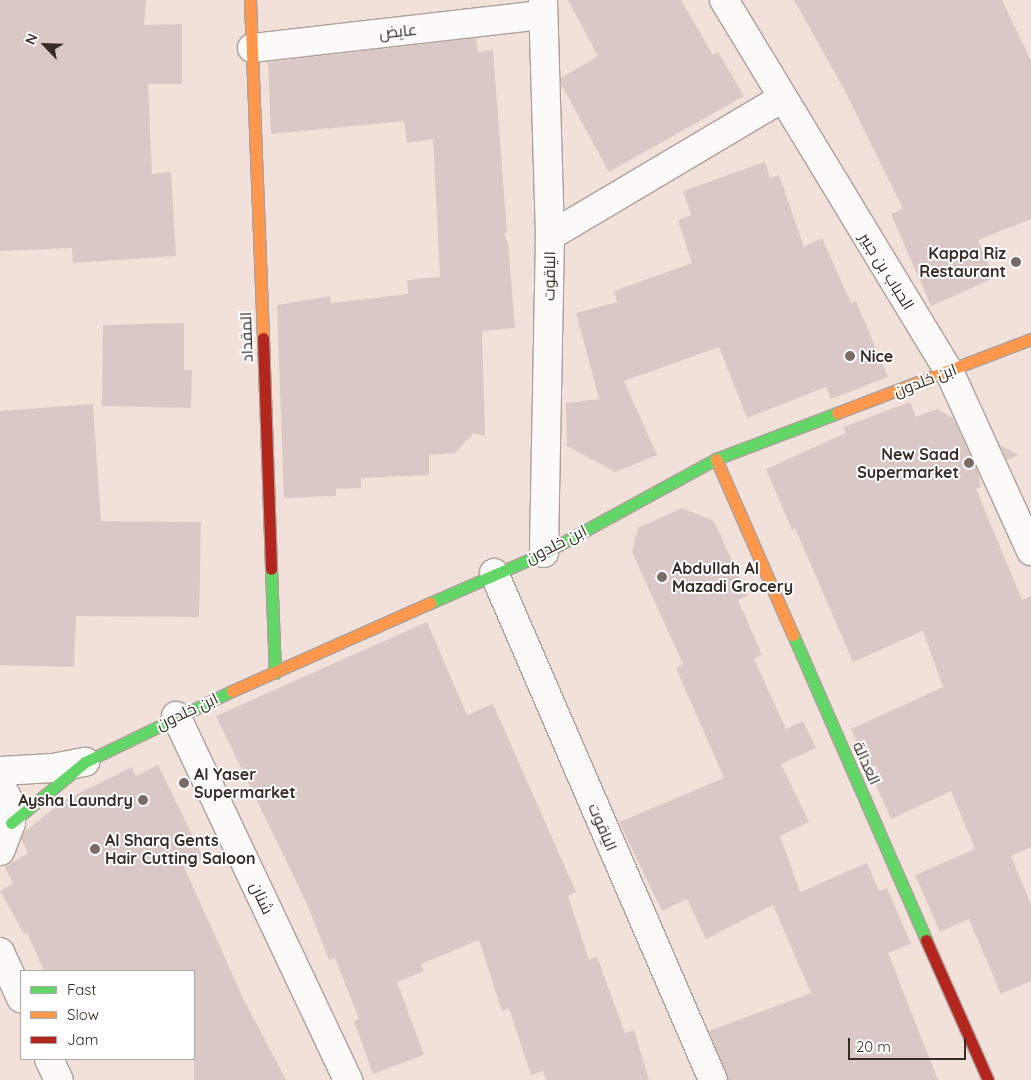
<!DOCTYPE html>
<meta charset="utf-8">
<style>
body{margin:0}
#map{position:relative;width:1031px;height:1080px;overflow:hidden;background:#f2e1db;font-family:Quicksand,Cairo,sans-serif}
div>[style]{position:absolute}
.building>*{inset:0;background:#d9c8c5}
.roads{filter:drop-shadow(1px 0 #ada09b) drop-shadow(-1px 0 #ada09b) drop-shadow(0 1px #ada09b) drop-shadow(0 -1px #ada09b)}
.street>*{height:28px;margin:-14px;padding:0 14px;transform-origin:14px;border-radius:14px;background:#fdfafa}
.fast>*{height:11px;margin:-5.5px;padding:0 5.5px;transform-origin:5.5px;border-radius:5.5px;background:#63d668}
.slow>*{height:11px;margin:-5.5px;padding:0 5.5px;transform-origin:5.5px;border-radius:5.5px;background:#ff974d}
.jam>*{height:11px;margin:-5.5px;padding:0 5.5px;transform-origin:5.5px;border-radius:5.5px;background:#b3261e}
.dots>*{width:14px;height:14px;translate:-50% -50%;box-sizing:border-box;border:2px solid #fff;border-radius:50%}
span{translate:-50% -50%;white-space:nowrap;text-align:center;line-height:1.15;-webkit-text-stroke:4px #fff;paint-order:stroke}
.street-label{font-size:16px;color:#382c27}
.poi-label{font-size:16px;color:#382c27;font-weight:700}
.right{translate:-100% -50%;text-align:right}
.left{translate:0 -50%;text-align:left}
.legend{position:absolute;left:20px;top:970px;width:175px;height:90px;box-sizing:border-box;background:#fff;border:1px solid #afaba9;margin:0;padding:6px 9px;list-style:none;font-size:15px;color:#382c27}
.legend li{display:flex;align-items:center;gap:10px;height:25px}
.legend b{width:25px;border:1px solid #afaba9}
.north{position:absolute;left:20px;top:20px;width:50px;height:50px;-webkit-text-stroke:4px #fff;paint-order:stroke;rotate:294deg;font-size:14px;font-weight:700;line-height:20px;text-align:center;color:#382c27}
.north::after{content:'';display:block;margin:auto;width:18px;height:22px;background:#382c27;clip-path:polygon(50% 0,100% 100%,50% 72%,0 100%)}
.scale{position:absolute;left:848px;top:1038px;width:118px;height:22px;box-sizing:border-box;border:2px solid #382c27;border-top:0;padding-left:6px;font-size:15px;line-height:18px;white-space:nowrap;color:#382c27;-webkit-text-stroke:4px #fff;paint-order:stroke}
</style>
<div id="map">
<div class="building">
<div style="clip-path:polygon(0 0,146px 0,144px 25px,182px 24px,182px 84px,148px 84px,152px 174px,171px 172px,176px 256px,73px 263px,72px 248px,0 251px)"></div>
<div style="clip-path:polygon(568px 0,681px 0,713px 55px,718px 52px,744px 96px,609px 172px,561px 84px,561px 78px,598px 56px)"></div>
<div style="clip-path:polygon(794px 0,1002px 0,1031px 61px,1031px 219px,978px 240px,994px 278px,931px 306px,891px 214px,903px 209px,845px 91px)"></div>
<div style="clip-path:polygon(476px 38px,478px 52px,493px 50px,507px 232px,504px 234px,508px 243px,515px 328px,482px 331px,485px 436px,474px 433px,455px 453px,429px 455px,429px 475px,361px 478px,361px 488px,336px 489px,336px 496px,284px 498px,277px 305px,330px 296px,331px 303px,408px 294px,407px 280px,440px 277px,433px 139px,407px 143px,404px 121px,271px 134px,268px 62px)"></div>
<div style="clip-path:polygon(765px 162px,770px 178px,779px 175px,804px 247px,822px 238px,851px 303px,856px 301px,888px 377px,831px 399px,826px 387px,747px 418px,719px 347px,624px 381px,657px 455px,615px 472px,567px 446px,566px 403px,599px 399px,576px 313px,617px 302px,614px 291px,692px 263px,678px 220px,691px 215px,683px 191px)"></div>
<div style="clip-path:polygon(184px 323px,184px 370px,192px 370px,191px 408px,102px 406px,103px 325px)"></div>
<div style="clip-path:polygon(910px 402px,916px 417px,937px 409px,953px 418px,978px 472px,981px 487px,976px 489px,1022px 600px,1031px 596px,1031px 847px,1011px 856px,1031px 904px,1031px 981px,1001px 994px,969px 919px,940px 932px,915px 875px,975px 849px,951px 791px,891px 819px,851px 729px,943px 687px,923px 631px,853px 662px,795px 528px,792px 530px,766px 469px,846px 433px,843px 427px)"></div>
<div style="clip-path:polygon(93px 404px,101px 521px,201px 522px,199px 617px,76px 616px,74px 667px,0 665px,0 411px)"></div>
<div style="clip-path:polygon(1000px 445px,1018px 455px,1007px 460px)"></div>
<div style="clip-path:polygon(682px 508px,714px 521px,748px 596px,738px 600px,762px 655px,754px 659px,786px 729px,803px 721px,816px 748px,781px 764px,809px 822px,780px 836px,800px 892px,867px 863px,879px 891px,887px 888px,911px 944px,888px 953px,938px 1080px,728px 1080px,709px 1031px,811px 993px,773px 905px,706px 939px,687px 899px,662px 911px,619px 822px,724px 778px,676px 668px,683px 664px,632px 552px,638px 528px)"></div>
<div style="clip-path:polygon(427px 622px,467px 715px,493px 704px,576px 892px,568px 896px,589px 960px,597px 957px,625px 1033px,634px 1030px,649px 1080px,546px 1080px,543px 1071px,531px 1075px,509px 1008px,502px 1011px,479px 940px,421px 964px,424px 971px,397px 982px,424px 1055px,373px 1074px,354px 1021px,359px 1019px,335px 958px,329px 960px,307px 904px,216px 716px)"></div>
<div style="clip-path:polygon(158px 765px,203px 857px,184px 867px,244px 1000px,286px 1080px,194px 1080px,194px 971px,44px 971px,27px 932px,24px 934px,0 891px,13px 884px,5px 867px,28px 853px,21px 839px,24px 832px,63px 801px,132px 767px,136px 776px)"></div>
</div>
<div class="roads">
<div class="street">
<div style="left:543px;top:0;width:236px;rotate:88.3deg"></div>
<div style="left:550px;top:236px;width:317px;rotate:91.1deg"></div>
<div style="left:724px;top:0;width:434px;rotate:58.8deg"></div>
<div style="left:949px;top:371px;width:198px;rotate:65.5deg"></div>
<div style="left:252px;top:48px;width:293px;rotate:-6.5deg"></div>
<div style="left:550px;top:236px;width:269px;rotate:-30.7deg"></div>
<div style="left:494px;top:573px;width:552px;rotate:66.64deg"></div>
<div style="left:176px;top:716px;width:403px;rotate:64.7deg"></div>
<div style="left:0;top:771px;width:53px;rotate:-3.2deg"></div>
<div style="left:53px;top:768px;width:33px;rotate:-11deg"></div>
<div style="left:0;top:784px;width:21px;rotate:62deg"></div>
<div style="left:10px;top:803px;width:20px;rotate:87deg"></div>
<div style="left:11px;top:823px;width:30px;rotate:111deg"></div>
<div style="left:0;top:952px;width:51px;rotate:65.5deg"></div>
<div style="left:49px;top:1059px;width:23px;rotate:65deg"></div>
</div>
<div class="fast">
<div style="left:271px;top:569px;width:104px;rotate:87.8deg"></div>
<div style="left:430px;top:603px;width:124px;rotate:-23.7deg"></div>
<div style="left:544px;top:553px;width:196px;rotate:-28.7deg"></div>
<div style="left:716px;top:459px;width:129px;rotate:-20.8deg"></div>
<div style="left:793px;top:635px;width:333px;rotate:66.4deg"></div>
<div style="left:11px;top:823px;width:96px;rotate:-39.5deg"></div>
<div style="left:85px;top:762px;width:163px;rotate:-25.8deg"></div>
</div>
<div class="slow">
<div style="left:250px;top:0;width:338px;rotate:87.8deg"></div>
<div style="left:837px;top:413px;width:208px;rotate:-20.9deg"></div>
<div style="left:716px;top:459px;width:192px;rotate:66.4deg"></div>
<div style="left:232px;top:691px;width:217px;rotate:-24deg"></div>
</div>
<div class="jam">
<div style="left:263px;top:338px;width:231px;rotate:88deg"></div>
<div style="left:926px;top:940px;width:153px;rotate:66.1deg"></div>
</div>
</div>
<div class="dots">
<div style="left:1016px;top:262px;background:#796b66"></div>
<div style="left:850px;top:356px;background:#796b66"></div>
<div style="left:969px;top:463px;background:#796b66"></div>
<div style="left:662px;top:577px;background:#796b66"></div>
<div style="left:184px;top:783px;background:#796b66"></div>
<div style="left:143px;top:800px;background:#796b66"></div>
<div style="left:95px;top:849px;background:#796b66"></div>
</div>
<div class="street-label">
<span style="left:398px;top:31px;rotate:-6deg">عايض</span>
<span style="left:887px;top:271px;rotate:58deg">الحباب بن جبير</span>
<span style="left:549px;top:276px;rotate:-89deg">الياقوت</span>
<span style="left:246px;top:337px;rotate:-92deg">المقداد</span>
<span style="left:925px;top:380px;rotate:-21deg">ابن خلدون</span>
<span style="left:556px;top:544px;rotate:-27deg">ابن خلدون</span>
<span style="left:187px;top:711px;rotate:-25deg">ابن خلدون</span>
<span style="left:867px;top:763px;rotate:66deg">العدالة</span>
<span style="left:603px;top:827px;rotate:67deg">الياقوت</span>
<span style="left:262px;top:898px;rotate:65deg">شنان</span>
</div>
<div class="poi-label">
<span class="right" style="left:1006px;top:262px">Kappa Riz<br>Restaurant</span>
<span class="left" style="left:860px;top:356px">Nice</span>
<span class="right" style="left:959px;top:463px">New Saad<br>Supermarket</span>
<span class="left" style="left:672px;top:577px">Abdullah Al<br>Mazadi Grocery</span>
<span class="left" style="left:194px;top:783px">Al Yaser<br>Supermarket</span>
<span class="right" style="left:133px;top:800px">Aysha Laundry</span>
<span class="left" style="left:105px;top:849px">Al Sharq Gents<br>Hair Cutting Saloon</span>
</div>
<ul class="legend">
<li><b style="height:6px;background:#63d668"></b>Fast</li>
<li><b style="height:6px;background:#ff974d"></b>Slow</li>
<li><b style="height:6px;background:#b3261e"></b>Jam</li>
</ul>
<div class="north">N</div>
<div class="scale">20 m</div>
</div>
